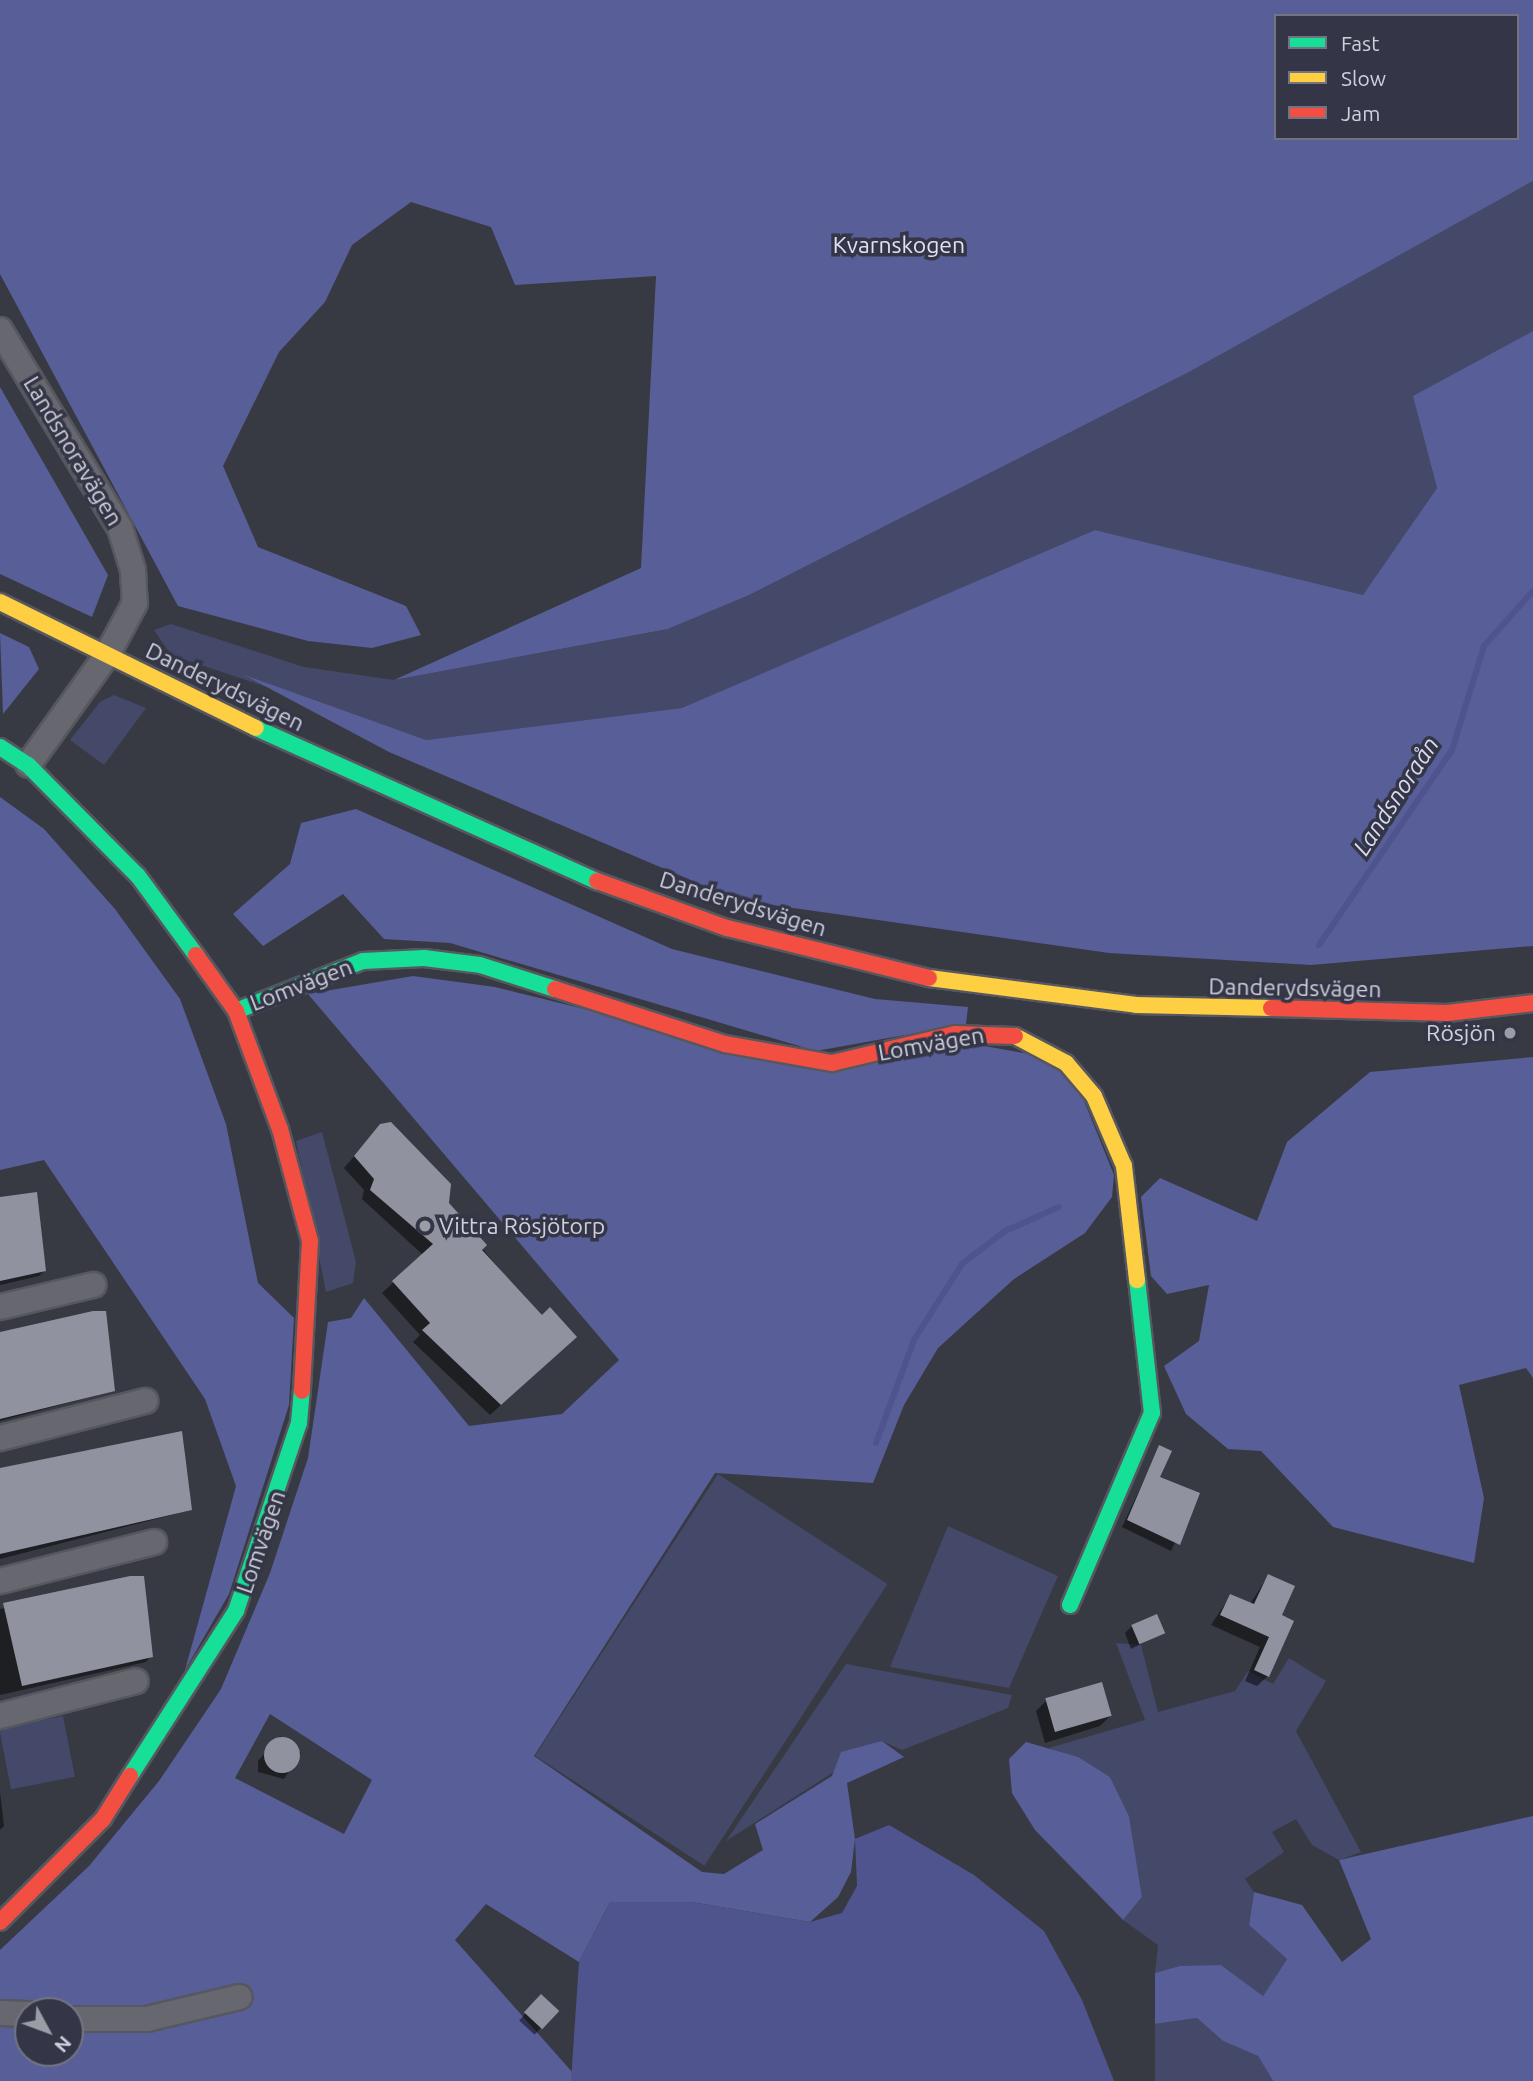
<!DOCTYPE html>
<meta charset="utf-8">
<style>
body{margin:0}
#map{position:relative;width:1533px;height:2081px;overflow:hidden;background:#383a43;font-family:Ubuntu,sans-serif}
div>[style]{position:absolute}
.green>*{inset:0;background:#444869;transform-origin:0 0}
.forest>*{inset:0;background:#585e97}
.water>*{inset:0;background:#4f548f}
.shadow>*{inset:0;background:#0007;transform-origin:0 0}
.stream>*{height:6px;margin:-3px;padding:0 3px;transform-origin:3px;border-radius:3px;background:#4f548f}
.building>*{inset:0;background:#90939f;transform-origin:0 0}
.round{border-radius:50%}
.roads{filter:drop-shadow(2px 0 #56575f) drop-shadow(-2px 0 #56575f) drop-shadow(0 2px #56575f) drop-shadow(0 -2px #56575f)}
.street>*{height:24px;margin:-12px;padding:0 12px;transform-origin:12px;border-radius:12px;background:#67686f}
.fast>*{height:16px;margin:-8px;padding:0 8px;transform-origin:8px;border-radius:8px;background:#16e098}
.slow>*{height:16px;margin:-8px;padding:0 8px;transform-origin:8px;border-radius:8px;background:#ffcf43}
.jam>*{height:16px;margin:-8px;padding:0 8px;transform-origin:8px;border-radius:8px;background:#f24e42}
.dots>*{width:19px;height:19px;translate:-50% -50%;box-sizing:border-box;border:4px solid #343647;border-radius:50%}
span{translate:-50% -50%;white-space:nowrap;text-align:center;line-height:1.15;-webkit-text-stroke:7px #343647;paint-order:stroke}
.park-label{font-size:23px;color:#dfe2f5}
.street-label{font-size:23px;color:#cfd0db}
.poi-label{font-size:23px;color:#cfd0db}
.right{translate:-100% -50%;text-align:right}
.left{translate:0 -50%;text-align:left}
.water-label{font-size:24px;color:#d9dcef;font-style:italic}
.legend{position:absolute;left:1274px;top:14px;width:245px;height:126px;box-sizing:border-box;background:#343647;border:2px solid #727482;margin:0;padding:9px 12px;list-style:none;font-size:21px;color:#cfd0db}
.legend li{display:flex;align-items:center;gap:14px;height:35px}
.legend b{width:35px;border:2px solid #727482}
.north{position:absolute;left:14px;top:1997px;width:70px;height:70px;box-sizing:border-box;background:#343647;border:2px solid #727482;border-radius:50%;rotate:131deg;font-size:19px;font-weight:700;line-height:28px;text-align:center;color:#cfd0db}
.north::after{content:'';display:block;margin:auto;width:24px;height:32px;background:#9a9ca6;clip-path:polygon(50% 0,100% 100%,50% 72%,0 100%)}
</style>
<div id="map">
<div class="green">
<div style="clip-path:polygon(1533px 181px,1533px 331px,1414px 396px,1437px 488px,1363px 596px,1095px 530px,683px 708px,426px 740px,171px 655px,154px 630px,171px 624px,304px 667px,394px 680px,668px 629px,747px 596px,1189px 372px)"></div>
<div style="clip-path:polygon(114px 695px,146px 708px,104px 765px,70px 740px,100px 702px)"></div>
<div style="clip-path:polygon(322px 1132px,356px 1262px,353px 1283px,326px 1292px,296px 1141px)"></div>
<div style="left:718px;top:1474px;width:202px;height:336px;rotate:33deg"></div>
<div style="clip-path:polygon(948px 1526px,1058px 1576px,1009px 1688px,890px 1667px)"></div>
<div style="clip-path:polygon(1116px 1643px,1141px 1645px,1158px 1712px,1235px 1691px,1248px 1671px,1273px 1684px,1289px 1658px,1326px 1681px,1296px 1731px,1361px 1852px,1339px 1860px,1312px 1845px,1296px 1819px,1272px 1832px,1284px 1852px,1245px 1879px,1254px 1892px,1249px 1925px,1287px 1959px,1263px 1996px,1221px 1965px,1155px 1973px,1158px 1945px,1123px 1920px,1142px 1897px,1129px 1816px,1110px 1777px,1049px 1748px,1145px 1720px)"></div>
<div style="clip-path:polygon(846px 1664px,1012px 1695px,1008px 1708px,902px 1750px,882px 1741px,726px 1841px)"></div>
<div style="left:63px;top:1716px;width:62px;height:65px;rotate:79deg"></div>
<div style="clip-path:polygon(1197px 2018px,1223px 2041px,1258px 2056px,1273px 2081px,1155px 2081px,1155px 2024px)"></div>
</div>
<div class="forest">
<div style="clip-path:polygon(evenodd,0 0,1533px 0,1533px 181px,1189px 372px,747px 596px,668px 629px,394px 680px,641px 568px,656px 276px,515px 285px,491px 227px,411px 202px,352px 245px,325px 302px,279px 352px,223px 466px,258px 547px,406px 606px,421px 635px,372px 648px,308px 641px,178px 606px,0 274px,0 0,1276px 16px,1517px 16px,1517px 138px,1276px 138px,1276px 16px)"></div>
<div style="clip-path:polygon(1533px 331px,1533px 946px,1311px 965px,1109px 953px,738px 900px,389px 752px,244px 675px,426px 740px,682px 708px,1095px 530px,1363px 595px,1437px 488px,1413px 396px)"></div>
<div style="clip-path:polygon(0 387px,108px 575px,92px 617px,0 574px)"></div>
<div style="clip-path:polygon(0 633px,29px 647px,39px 669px,3px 714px)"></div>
<div style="clip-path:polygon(0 797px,44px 829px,115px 909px,180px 999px,226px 1124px,258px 1283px,294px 1318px,289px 1405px,229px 1594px,185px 1670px,236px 1486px,205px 1399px,44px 1160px,0 1170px)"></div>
<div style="clip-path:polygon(356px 809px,672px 949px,875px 999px,968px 1007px,966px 1024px,816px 1051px,450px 943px,384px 939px,343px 894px,263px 946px,233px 914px,290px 864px,301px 823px)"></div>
<div style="clip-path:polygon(evenodd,413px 976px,495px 987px,836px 1071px,951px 1040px,1029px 1054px,1076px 1081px,1114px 1175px,1112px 1197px,1085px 1233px,1014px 1279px,938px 1348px,904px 1405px,873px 1483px,715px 1473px,534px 1756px,702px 1872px,724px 1874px,763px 1850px,755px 1824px,832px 1776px,841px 1752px,882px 1741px,904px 1757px,847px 1783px,855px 1839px,851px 1872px,838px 1897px,810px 1922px,691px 1902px,610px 1902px,579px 1962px,486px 1904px,455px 1940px,573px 2073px,571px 2081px,0 2081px,0 1950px,89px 1866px,159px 1781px,221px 1689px,270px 1573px,308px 1458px,328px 1322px,351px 1318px,364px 1298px,469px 1426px,562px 1414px,619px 1360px,308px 994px,413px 976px,270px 1714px,372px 1780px,344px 1834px,235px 1778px,270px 1714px,413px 976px,28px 2011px,70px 2011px,70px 2053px,28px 2053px,28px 2011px)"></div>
<div style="clip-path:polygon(1533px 1057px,1533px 1378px,1526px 1368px,1459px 1385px,1484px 1498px,1474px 1563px,1333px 1527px,1261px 1451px,1228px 1449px,1186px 1414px,1164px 1366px,1199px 1341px,1209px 1285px,1167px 1294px,1151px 1276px,1141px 1197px,1160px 1178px,1257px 1221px,1287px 1142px,1370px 1072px)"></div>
<div style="clip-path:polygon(1026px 1742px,1078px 1757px,1110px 1777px,1129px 1816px,1142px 1897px,1123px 1920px,1035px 1830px,1012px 1793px,1009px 1759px)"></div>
<div style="clip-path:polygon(1533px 1816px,1533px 2081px,1273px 2081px,1258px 2056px,1223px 2041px,1197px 2018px,1155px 2024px,1155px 1973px,1180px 1966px,1221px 1965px,1263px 1996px,1287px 1959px,1249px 1925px,1254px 1892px,1302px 1905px,1342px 1962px,1371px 1939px,1339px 1860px)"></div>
</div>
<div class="water">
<div style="clip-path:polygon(889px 1825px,974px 1875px,1044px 1931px,1082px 2000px,1114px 2081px,571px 2081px,579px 1962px,610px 1902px,691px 1902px,810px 1922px,842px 1913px,857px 1886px,855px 1839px)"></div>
</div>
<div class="shadow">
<div style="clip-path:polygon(381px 1125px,564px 1348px,490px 1415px,413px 1342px,420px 1335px,382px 1293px,423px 1255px,362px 1199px,364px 1190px,344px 1168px)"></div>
<div style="clip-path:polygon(0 1202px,45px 1270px,39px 1276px,0 1285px)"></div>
<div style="clip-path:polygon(0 1335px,113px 1391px,0 1421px)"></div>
<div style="clip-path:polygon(1159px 1448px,1158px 1478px,1198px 1494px,1171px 1551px,1122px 1527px)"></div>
<div style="clip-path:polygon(0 1472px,191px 1510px,0 1559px)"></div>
<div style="clip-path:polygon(1268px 1576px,1279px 1616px,1268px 1676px,1257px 1686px,1245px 1681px,1260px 1647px,1211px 1625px,1230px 1596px,1250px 1604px)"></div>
<div style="clip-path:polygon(142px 1578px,151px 1656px,146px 1662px,0 1695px,0 1609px)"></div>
<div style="clip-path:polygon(1132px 1626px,1162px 1633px,1131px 1649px,1125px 1633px)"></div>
<div style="clip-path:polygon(1047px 1700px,1110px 1716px,1100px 1726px,1045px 1743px,1036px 1711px)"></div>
<div style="clip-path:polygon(280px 1736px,301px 1753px,284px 1779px,258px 1772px,258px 1761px)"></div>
<div style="clip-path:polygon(0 1792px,4px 1826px,0 1830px)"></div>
<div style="left:541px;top:1997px;width:21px;height:32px;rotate:43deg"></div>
</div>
<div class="stream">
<div style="left:1319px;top:945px;width:236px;rotate:-55.7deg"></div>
<div style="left:1452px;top:750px;width:109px;rotate:-72.9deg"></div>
<div style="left:1484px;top:646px;width:74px;rotate:-48.3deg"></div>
<div style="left:876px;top:1443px;width:110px;rotate:-69.7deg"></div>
<div style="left:914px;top:1340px;width:90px;rotate:-57.7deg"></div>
<div style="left:962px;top:1264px;width:54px;rotate:-37.5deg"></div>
<div style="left:1005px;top:1231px;width:59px;rotate:-24deg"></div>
</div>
<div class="building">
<div style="clip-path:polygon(391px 1122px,451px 1184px,449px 1203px,487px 1245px,482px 1250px,542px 1315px,550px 1307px,577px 1337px,501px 1405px,422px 1330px,430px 1323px,392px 1281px,433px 1244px,370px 1190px,374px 1179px,354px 1156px,380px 1124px)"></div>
<div style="clip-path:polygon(37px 1192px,46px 1271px,0 1281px,0 1197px)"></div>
<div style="clip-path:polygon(93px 1311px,106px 1311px,115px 1391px,0 1419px,0 1332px)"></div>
<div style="clip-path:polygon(182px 1431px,192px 1510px,0 1554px,0 1468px)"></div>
<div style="clip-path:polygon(1159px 1445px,1172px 1451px,1160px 1477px,1200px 1493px,1180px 1545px,1127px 1520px)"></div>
<div style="clip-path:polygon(1268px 1574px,1295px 1586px,1282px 1615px,1294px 1621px,1269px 1677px,1254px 1670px,1269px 1637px,1220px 1615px,1230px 1594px,1254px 1604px)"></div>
<div style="clip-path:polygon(130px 1576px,144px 1576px,153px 1657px,22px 1686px,3px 1603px)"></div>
<div style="left:1157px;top:1614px;width:21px;height:28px;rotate:67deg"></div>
<div style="left:1102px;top:1682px;width:35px;height:59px;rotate:74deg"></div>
<div class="round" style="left:264px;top:1737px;width:36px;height:36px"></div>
<div style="left:541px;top:1994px;width:25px;height:25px;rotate:43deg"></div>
</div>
<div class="roads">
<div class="street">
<div style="left:0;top:330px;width:232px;rotate:58.8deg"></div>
<div style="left:120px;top:528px;width:44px;rotate:72.8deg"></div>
<div style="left:133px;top:570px;width:33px;rotate:87deg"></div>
<div style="left:135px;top:603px;width:59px;rotate:118.3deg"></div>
<div style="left:107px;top:655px;width:135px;rotate:125.7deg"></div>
<div style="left:0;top:1307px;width:96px;rotate:-13.3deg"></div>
<div style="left:0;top:1438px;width:150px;rotate:-14.3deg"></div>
<div style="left:0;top:1581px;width:159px;rotate:-14.2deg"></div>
<div style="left:0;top:1716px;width:140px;rotate:-14.4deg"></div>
<div style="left:0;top:2013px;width:28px;rotate:2deg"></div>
<div style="left:70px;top:2019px;width:77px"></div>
<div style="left:147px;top:2019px;width:95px;rotate:-13.4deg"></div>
</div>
<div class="fast">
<div style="left:256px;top:728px;width:374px;rotate:24.2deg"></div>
<div style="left:0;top:747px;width:33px;rotate:33deg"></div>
<div style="left:28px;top:765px;width:156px;rotate:45.3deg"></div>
<div style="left:138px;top:876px;width:98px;rotate:53.7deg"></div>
<div style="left:236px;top:1011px;width:136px;rotate:-21.5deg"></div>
<div style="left:363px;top:961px;width:61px;rotate:-2.8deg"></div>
<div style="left:424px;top:958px;width:56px;rotate:7.1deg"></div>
<div style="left:480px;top:965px;width:79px;rotate:17.7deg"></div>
<div style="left:1070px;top:1605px;width:209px;rotate:-66.9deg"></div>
<div style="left:1152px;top:1413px;width:134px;rotate:-96.4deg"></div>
<div style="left:130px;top:1776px;width:196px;rotate:-57.3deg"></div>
<div style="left:236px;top:1611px;width:198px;rotate:-71.5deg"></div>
<div style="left:299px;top:1423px;width:32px;rotate:-85deg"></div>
</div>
<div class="slow">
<div style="left:0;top:602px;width:285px;rotate:26.2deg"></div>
<div style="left:929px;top:978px;width:209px;rotate:7.4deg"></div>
<div style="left:1136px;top:1005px;width:135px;rotate:1.3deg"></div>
<div style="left:1015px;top:1036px;width:58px;rotate:27.9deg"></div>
<div style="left:1066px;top:1063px;width:43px;rotate:49.7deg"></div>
<div style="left:1094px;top:1096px;width:76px;rotate:66.8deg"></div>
<div style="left:1124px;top:1166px;width:115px;rotate:83.5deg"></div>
</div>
<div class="jam">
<div style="left:597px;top:881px;width:138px;rotate:19.9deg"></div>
<div style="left:727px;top:928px;width:208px;rotate:13.9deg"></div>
<div style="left:196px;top:955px;width:69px;rotate:54.5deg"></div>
<div style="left:236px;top:1011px;width:126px;rotate:69.6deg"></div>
<div style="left:280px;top:1129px;width:116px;rotate:75deg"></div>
<div style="left:310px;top:1241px;width:150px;rotate:93.1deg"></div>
<div style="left:555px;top:989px;width:179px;rotate:17.9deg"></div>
<div style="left:725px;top:1044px;width:109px;rotate:10.1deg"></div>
<div style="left:832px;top:1063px;width:126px;rotate:-13.3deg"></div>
<div style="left:955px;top:1034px;width:60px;rotate:1.9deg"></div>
<div style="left:1271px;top:1008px;width:176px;rotate:1.6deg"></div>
<div style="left:1447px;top:1013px;width:87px;rotate:-6.6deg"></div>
<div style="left:0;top:1922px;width:146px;rotate:-45deg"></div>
<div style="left:103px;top:1819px;width:51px;rotate:-57.9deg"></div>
</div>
</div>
<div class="dots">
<div style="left:1510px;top:1033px;background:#9a9ca6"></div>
<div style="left:425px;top:1226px;background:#9a9ca6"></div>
</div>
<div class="park-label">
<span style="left:899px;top:245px">Kvarnskogen</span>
</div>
<div class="street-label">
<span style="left:73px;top:451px;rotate:59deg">Landsnoravägen</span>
<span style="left:225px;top:687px;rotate:26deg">Danderydsvägen</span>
<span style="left:743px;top:904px;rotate:17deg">Danderydsvägen</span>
<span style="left:301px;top:985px;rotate:-21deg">Lomvägen</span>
<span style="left:1295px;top:988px;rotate:1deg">Danderydsvägen</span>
<span style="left:931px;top:1044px;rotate:-10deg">Lomvägen</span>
<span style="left:261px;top:1542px;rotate:-71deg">Lomvägen</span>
</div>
<div class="poi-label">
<span class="right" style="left:1496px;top:1033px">Rösjön</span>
<span class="left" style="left:439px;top:1226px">Vittra Rösjötorp</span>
</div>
<div class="water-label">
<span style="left:1396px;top:796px;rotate:-57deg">Landsnoraån</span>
</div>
<ul class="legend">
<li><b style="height:9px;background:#16e098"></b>Fast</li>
<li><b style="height:9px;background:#ffcf43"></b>Slow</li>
<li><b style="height:9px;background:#f24e42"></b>Jam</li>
</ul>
<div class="north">N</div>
</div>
